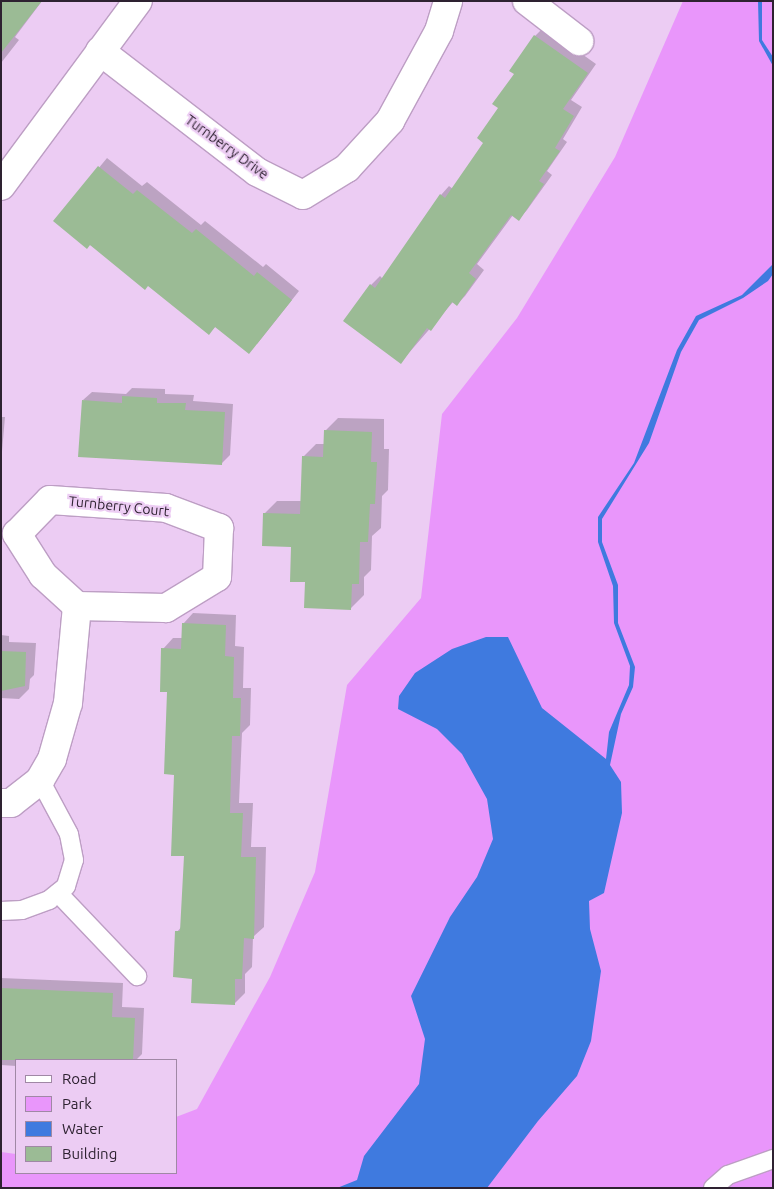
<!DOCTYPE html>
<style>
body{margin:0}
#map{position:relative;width:774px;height:1189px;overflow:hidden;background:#ecccf3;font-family:Ubuntu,sans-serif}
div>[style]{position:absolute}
.green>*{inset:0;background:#e996fb}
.water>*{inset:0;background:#3f7adf}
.shadow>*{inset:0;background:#0003}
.building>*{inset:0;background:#9bbb95}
.roads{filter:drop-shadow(1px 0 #bd9ec4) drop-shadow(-1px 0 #bd9ec4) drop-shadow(0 1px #bd9ec4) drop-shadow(0 -1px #bd9ec4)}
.lane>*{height:18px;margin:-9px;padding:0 9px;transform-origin:9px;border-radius:9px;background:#fff}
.street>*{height:28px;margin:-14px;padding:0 14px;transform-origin:14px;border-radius:14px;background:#fff}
span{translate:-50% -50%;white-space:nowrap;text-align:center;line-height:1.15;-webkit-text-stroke:4.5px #ecccf3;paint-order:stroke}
.street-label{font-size:14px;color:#2e2231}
.frame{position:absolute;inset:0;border:2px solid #2e2231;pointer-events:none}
.legend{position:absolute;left:15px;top:1059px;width:162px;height:115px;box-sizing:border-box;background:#ecccf3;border:1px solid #a088a5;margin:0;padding:6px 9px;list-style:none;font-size:15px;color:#2e2231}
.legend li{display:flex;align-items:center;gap:10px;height:25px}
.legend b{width:25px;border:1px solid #a088a5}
</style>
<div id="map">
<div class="green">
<div style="clip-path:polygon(683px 1px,773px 1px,773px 1188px,1px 1188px,1px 1152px,16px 1154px,16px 1173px,176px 1173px,176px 1117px,197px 1109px,270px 977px,315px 872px,347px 685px,421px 598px,442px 414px,517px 318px,615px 157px)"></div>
</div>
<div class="water">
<div style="clip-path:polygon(758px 1px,762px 1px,762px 40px,773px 57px,773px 66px,759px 41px)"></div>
<div style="clip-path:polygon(773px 264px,773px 274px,768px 281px,743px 298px,699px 320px,681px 352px,649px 443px,602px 519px,602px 542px,618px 585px,618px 623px,635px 667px,633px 687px,621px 714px,610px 765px,621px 782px,622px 813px,604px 893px,589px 901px,590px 929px,601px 971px,591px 1041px,577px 1076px,538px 1121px,487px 1188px,337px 1188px,357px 1180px,364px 1156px,419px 1084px,425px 1039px,411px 996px,450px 917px,477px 877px,493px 839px,487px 799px,462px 754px,437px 729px,398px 709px,399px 696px,415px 673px,452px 649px,486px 637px,508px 637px,542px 708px,606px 759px,609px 732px,629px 685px,630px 666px,614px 623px,613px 586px,598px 542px,598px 517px,634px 463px,677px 350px,696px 316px,742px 295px)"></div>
</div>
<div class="shadow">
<div style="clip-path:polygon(1px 1px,42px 1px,15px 37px,19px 40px,1px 63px)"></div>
<div style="clip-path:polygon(544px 27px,596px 64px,571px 100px,582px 107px,563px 139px,567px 142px,547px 171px,552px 175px,527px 210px,519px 219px,513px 215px,477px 264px,484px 270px,465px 296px,457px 304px,453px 302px,401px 362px,371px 285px,380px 276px,383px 279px,441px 195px,449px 186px,453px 189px,485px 143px,515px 73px,535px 36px)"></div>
<div style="clip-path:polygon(107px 158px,142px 186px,147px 182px,201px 225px,205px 221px,263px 267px,266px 264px,299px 291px,257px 344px,216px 326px,209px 333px,149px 285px,55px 221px)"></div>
<div style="clip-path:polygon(132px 388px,165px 389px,165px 394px,194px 395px,193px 401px,233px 404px,230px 455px,221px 464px,83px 400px,92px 392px,126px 394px)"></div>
<div style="clip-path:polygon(1px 417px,5px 417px,1px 463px)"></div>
<div style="clip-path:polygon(338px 418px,384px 419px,384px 449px,389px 449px,388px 490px,382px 496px,381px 528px,372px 536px,371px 570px,364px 577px,364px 595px,351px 608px,306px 581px,292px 546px,264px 514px,277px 501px,302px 501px,303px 457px,316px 444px,325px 444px,325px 431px)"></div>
<div style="clip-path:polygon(193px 613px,236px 615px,235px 646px,244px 647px,243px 688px,251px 688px,250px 725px,242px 733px,239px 803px,253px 803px,251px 847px,266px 847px,264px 927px,253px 937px,252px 967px,245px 974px,245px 993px,234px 1004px,193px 977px,177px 932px,182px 926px,185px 855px,163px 649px,173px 638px,182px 638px,183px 624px)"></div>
<div style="clip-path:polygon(1px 635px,9px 636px,9px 642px,36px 643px,34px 675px,30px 679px,29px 689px,19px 699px,1px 698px)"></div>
<div style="clip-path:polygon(1px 978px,123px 983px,122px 1007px,144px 1008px,142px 1054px,136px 1060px,16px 1060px,16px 1066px,1px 1065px)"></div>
</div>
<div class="building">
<div style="clip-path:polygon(1px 1px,42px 1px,1px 53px)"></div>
<div style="clip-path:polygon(534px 35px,588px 73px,563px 109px,574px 116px,555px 148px,560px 151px,539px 181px,544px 184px,519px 221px,511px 215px,469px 273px,476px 279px,457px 306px,452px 302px,431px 331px,427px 328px,401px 364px,343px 321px,370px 284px,375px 288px,440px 194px,445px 198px,483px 143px,477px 138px,498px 108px,492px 104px,514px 74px,509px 71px)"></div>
<div style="clip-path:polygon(98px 166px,133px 194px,137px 190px,192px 233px,196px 229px,254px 276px,257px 272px,292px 300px,249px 354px,215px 327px,209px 335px,148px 286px,145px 290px,90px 245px,87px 249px,53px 221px)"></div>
<div style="clip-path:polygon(122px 396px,157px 398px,157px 403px,186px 403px,185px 410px,225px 412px,222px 465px,78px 457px,82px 400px,122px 403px)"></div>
<div style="clip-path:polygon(324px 430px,372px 432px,371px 462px,377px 462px,375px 504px,370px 504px,368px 542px,360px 542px,359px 584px,352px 584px,351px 610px,304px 608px,305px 582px,290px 582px,291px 547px,262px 546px,263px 513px,300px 514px,302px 456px,323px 457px)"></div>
<div style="clip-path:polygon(182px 623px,226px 625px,225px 656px,234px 657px,233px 698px,241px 698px,240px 736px,232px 736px,230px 813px,243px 813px,241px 857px,256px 857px,254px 939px,244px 938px,242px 979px,235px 979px,235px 1005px,191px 1003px,192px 979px,173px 977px,175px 931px,180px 931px,184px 856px,171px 856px,174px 775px,164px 774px,167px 692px,160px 692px,161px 648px,181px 649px)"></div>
<div style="clip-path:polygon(1px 651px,26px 652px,25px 686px,1px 691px)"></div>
<div style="clip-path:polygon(1px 988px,113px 993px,112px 1017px,135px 1018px,133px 1060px,1px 1060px)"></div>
</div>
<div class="roads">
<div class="lane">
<div style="left:58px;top:893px;width:115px;rotate:46.4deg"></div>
<div style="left:1px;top:911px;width:21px;rotate:-3deg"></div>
<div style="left:22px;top:910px;width:29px;rotate:-20deg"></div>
<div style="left:49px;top:900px;width:22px;rotate:-39deg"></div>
<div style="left:66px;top:886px;width:27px;rotate:-73deg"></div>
<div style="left:74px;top:860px;width:26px;rotate:-101deg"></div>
<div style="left:69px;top:834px;width:61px;rotate:-118.2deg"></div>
<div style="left:713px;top:1188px;width:20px;rotate:-41deg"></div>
<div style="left:728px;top:1175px;width:48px;rotate:-19.6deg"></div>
</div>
<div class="street">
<div style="left:527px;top:1px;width:66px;rotate:37.6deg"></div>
<div style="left:100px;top:51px;width:198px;rotate:37.6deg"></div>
<div style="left:257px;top:172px;width:51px;rotate:26.6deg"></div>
<div style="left:303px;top:195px;width:52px;rotate:-31.5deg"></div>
<div style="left:347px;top:168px;width:64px;rotate:-47.5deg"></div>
<div style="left:390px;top:121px;width:102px;rotate:-61.4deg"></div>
<div style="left:439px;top:31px;width:31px;rotate:-73deg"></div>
<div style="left:1px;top:186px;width:230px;rotate:-53.5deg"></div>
<div style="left:50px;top:500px;width:116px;rotate:3.9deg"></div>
<div style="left:166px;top:508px;width:57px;rotate:20.7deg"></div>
<div style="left:219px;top:528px;width:49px;rotate:92.3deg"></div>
<div style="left:217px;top:577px;width:60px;rotate:148.7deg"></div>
<div style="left:166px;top:608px;width:89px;rotate:-178.7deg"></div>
<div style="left:77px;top:606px;width:46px;rotate:-137.6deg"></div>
<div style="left:43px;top:575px;width:49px;rotate:-122.4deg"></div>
<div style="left:17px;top:534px;width:47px;rotate:-45.9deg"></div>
<div style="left:1px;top:803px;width:10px"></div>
<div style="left:11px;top:803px;width:37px;rotate:-38deg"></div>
<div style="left:40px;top:780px;width:24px;rotate:-60deg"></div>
<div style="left:52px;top:759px;width:58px;rotate:-74.1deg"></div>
<div style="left:68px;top:703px;width:97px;rotate:-84.7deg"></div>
</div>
</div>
<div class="street-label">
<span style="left:227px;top:147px;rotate:36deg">Turnberry Drive</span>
<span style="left:119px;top:506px;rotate:6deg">Turnberry Court</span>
</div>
<div class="frame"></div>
<ul class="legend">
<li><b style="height:6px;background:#fff"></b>Road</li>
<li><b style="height:14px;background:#e996fb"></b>Park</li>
<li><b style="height:14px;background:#3f7adf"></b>Water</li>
<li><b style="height:14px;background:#9bbb95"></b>Building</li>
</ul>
</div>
